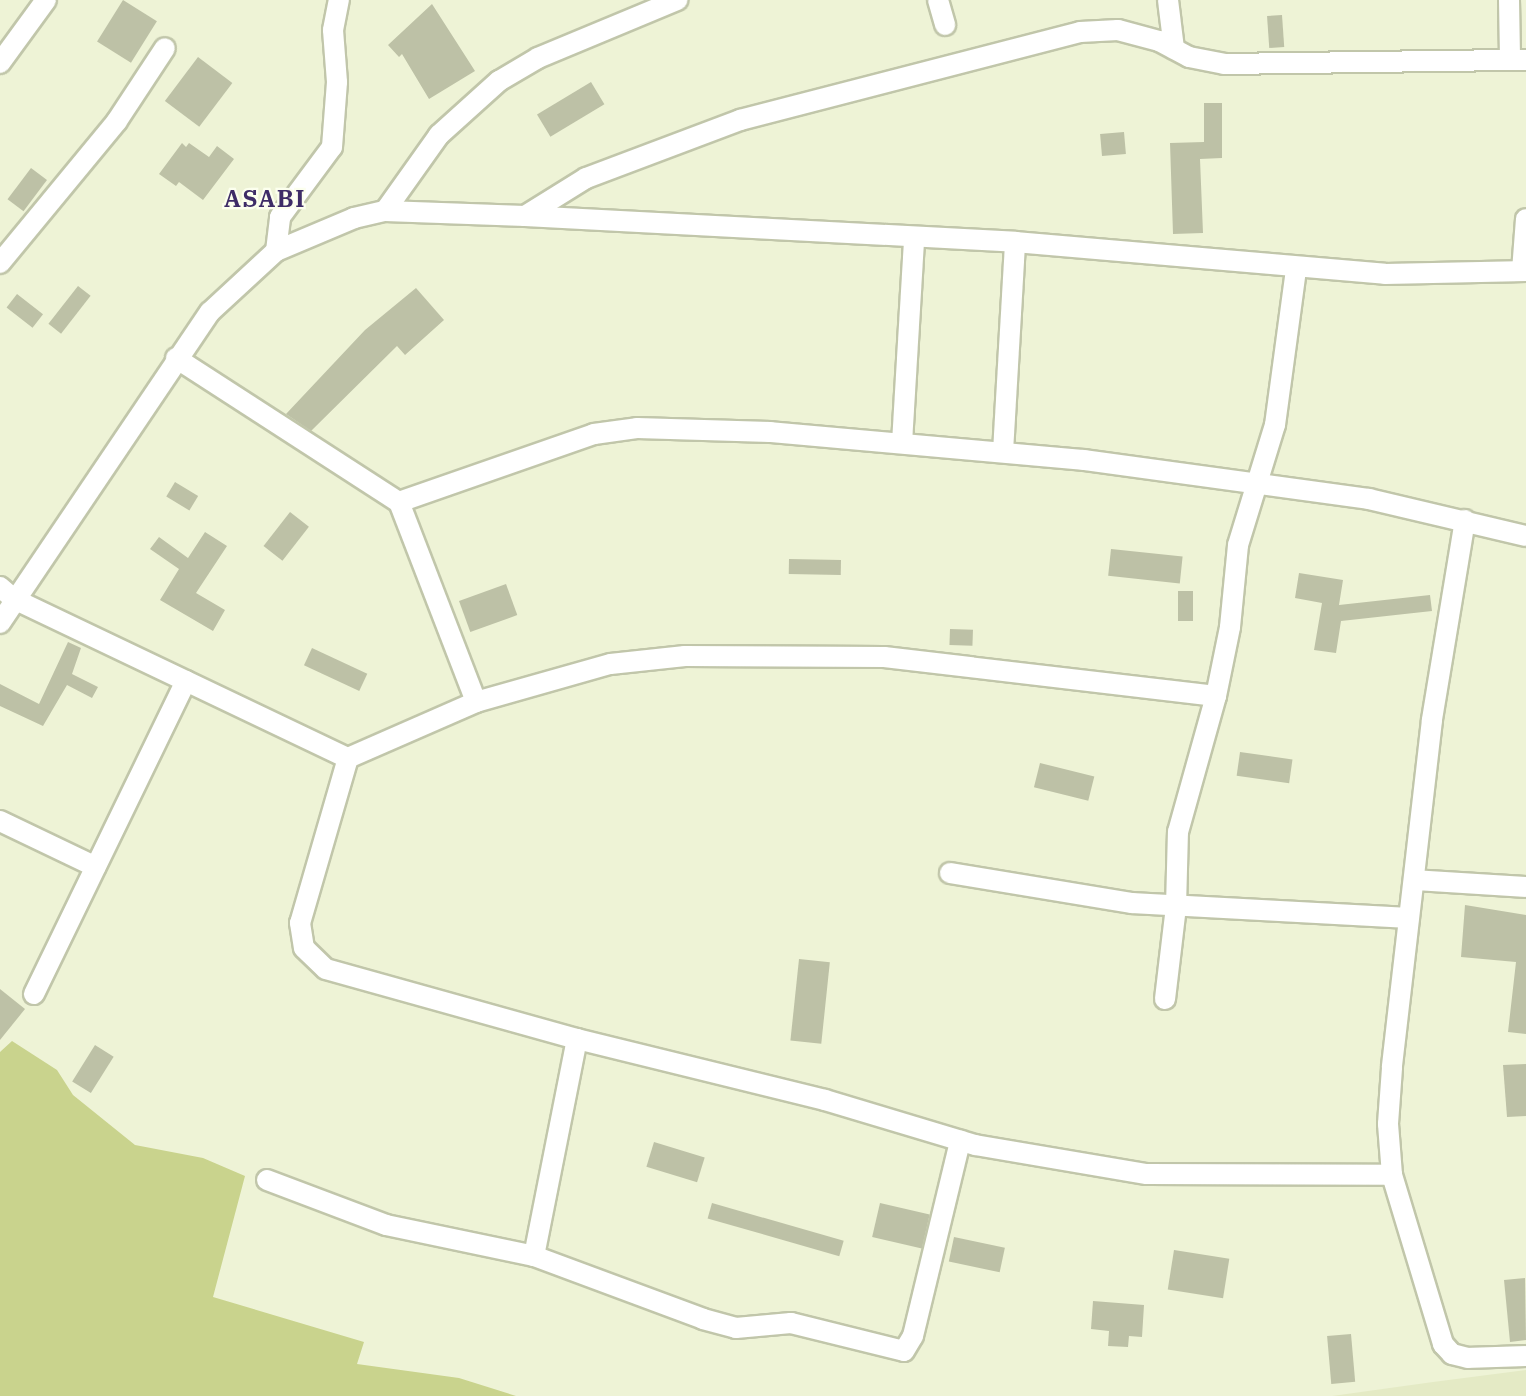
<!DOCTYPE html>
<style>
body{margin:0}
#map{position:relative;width:1526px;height:1396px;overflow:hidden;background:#eef3d6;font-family:"IBM Plex Serif",serif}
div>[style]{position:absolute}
.built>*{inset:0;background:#e4eac5}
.green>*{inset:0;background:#c9d38d}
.building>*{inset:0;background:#bdc1a6;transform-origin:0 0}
.roads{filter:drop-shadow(2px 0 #c1c6aa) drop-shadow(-2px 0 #c1c6aa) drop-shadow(0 2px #c1c6aa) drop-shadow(0 -2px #c1c6aa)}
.minor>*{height:20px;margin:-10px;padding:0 10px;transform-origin:10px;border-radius:10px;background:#fff}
span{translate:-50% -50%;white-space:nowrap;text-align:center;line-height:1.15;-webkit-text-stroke:4.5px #fcffee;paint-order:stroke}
.district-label{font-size:24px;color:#3e2c67;font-weight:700;letter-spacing:1.5px}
</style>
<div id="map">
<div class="built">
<div style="clip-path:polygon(1526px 1370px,1526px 1396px,1332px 1396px,1433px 1382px)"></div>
</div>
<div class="green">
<div style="clip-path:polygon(12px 1041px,57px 1070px,73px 1095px,135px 1145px,203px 1158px,245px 1176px,213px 1297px,364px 1342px,357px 1364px,459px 1378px,516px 1396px,0 1396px,0 1052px)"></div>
</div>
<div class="building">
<div style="left:123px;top:0;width:40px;height:49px;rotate:32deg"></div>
<div style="clip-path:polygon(432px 4px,475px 71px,429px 99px,402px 54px,399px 57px,388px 45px)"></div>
<div style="left:1282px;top:15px;width:32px;height:15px;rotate:86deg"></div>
<div style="left:198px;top:57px;width:43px;height:55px;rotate:37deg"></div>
<div style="left:591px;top:82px;width:26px;height:63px;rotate:59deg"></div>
<div style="clip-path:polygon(1204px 103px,1222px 103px,1222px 158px,1200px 159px,1203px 233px,1173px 234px,1170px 143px,1204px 142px)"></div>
<div style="left:1124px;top:132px;width:22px;height:24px;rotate:85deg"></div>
<div style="clip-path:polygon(182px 143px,186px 147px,189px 143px,209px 157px,217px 146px,234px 159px,203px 200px,179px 182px,176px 186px,159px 174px)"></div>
<div style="left:31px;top:168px;width:20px;height:39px;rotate:37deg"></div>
<div style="left:78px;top:286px;width:16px;height:48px;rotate:38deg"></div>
<div style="clip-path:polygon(416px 288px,444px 320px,405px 355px,397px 346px,311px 431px,286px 414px,365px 330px)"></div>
<div style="left:17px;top:294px;width:33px;height:17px;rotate:38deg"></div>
<div style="left:175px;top:482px;width:27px;height:17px;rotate:31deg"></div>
<div style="left:290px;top:512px;width:24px;height:43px;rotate:38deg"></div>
<div style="clip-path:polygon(205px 532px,227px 546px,196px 593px,225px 610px,213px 631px,160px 600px,179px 569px,150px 549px,159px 537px,188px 558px)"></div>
<div style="left:1111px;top:549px;width:72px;height:27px;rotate:6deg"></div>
<div style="left:789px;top:559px;width:52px;height:15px;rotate:1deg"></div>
<div style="clip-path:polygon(1299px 573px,1343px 580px,1339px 605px,1430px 595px,1432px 611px,1341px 621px,1336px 653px,1314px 650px,1322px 603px,1295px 598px)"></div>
<div style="left:506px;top:584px;width:33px;height:50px;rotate:70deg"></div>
<div style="left:1178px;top:591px;width:15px;height:30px"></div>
<div style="left:950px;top:629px;width:23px;height:16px;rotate:2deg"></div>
<div style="clip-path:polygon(68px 642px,81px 648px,72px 674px,98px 687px,92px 698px,67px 685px,43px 726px,0 706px,0 684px,39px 704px)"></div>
<div style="left:312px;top:648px;width:61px;height:19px;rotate:25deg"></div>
<div style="left:1240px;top:752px;width:53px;height:24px;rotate:8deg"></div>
<div style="left:1040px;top:763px;width:56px;height:25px;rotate:14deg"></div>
<div style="clip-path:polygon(1465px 905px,1526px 915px,1526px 1034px,1508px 1032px,1516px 962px,1461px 957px)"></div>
<div style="left:799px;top:959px;width:31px;height:82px;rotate:6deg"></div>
<div style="clip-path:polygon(0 989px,25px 1009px,0 1040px)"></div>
<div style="left:95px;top:1045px;width:22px;height:43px;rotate:32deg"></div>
<div style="clip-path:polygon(1526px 1064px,1526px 1116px,1507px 1117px,1503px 1065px)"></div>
<div style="left:654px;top:1142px;width:53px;height:26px;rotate:17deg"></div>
<div style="left:712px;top:1203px;width:137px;height:16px;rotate:16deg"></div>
<div style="left:880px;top:1203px;width:51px;height:35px;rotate:13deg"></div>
<div style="left:954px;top:1237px;width:52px;height:25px;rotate:12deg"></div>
<div style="left:1174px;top:1250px;width:56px;height:40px;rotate:9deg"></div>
<div style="clip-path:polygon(1525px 1278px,1526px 1340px,1510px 1342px,1504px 1280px)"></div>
<div style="clip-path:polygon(1093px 1301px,1144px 1305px,1142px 1337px,1129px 1336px,1128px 1347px,1108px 1346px,1109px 1331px,1091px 1329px)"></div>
<div style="left:1351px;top:1334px;width:48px;height:24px;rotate:85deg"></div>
</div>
<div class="roads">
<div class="minor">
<div style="left:938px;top:0;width:26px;rotate:74deg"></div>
<div style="left:1168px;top:0;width:49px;rotate:83deg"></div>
<div style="left:1509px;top:0;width:60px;rotate:89deg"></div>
<div style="left:0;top:63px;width:78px;rotate:-53.9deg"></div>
<div style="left:385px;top:211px;width:93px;rotate:-54.6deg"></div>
<div style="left:439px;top:135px;width:81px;rotate:-42deg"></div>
<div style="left:499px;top:81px;width:45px;rotate:-30.5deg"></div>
<div style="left:538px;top:58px;width:151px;rotate:-22.6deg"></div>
<div style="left:525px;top:216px;width:72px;rotate:-31.9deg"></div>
<div style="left:586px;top:178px;width:165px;rotate:-20.6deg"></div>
<div style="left:740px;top:120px;width:351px;rotate:-14.5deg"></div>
<div style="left:1080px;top:32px;width:38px;rotate:-3deg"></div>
<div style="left:1118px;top:30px;width:42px;rotate:15deg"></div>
<div style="left:1159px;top:41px;width:34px;rotate:28deg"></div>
<div style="left:1189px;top:57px;width:36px;rotate:11deg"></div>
<div style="left:1224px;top:64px;width:302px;rotate:-0.8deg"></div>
<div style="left:276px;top:251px;width:34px;rotate:-83deg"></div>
<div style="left:280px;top:217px;width:87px;rotate:-53.4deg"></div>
<div style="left:332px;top:147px;width:65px;rotate:-85.6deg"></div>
<div style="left:337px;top:82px;width:52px;rotate:-94.4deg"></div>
<div style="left:333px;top:30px;width:31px;rotate:-79deg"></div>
<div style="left:0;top:263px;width:184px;rotate:-50.5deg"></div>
<div style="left:117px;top:121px;width:87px;rotate:-56.7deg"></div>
<div style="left:1522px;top:271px;width:52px;rotate:-85.6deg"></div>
<div style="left:176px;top:358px;width:265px;rotate:32.9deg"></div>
<div style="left:399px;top:502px;width:214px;rotate:68.9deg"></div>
<div style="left:902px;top:443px;width:203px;rotate:-86.6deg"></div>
<div style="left:1003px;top:452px;width:210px;rotate:-86.7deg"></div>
<div style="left:399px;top:502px;width:207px;rotate:-19.2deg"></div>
<div style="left:594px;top:434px;width:43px;rotate:-7.9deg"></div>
<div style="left:637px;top:428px;width:133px;rotate:1.7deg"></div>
<div style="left:770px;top:432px;width:315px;rotate:5.1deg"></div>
<div style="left:1084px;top:460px;width:288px;rotate:7.8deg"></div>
<div style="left:1369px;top:499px;width:161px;rotate:13.3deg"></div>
<div style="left:1465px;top:520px;width:203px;rotate:99.4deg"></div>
<div style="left:1432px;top:720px;width:350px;rotate:96.6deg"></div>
<div style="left:1392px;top:1068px;width:56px;rotate:94.1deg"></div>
<div style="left:1388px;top:1124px;width:51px;rotate:85.5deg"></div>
<div style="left:1392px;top:1175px;width:177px;rotate:73.2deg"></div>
<div style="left:1443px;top:1344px;width:13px;rotate:48deg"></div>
<div style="left:1452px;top:1354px;width:16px;rotate:14deg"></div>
<div style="left:1468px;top:1358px;width:58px;rotate:-2deg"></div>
<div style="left:0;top:587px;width:18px;rotate:41deg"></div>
<div style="left:14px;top:599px;width:370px;rotate:25.5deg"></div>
<div style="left:0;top:623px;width:375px;rotate:-56deg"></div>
<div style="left:210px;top:312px;width:90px;rotate:-42.7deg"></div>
<div style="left:276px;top:251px;width:85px;rotate:-22.9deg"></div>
<div style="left:354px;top:218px;width:32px;rotate:-13deg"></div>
<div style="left:385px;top:211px;width:140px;rotate:2deg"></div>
<div style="left:525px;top:216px;width:491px;rotate:3deg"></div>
<div style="left:1015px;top:242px;width:371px;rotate:4.9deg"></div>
<div style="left:1385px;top:274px;width:141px;rotate:-1.2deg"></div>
<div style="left:1216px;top:696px;width:334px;rotate:-173.3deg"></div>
<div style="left:884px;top:657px;width:199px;rotate:-179.7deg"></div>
<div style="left:685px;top:656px;width:75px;rotate:173.9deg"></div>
<div style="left:610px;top:664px;width:139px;rotate:164.2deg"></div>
<div style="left:476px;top:702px;width:140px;rotate:156.4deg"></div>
<div style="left:348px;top:758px;width:172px;rotate:106.2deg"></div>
<div style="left:300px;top:923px;width:25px;rotate:81deg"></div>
<div style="left:304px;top:948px;width:30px;rotate:44deg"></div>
<div style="left:326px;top:969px;width:261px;rotate:15.6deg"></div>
<div style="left:577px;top:1039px;width:255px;rotate:13.8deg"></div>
<div style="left:825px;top:1100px;width:157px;rotate:16.7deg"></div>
<div style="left:975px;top:1145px;width:174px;rotate:9.6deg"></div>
<div style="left:1147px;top:1174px;width:245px;rotate:0.2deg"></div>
<div style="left:0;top:821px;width:106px;rotate:25.6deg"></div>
<div style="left:950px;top:873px;width:184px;rotate:9.4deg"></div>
<div style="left:1132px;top:903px;width:277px;rotate:3.1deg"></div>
<div style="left:1414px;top:880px;width:112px;rotate:3.6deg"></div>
<div style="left:34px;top:994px;width:348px;rotate:-64.1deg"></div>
<div style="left:1165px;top:999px;width:93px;rotate:-83.2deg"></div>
<div style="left:1176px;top:907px;width:75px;rotate:-88.5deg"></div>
<div style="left:1178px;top:832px;width:141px;rotate:-74.4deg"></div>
<div style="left:1216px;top:696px;width:70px;rotate:-78.5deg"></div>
<div style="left:1230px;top:627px;width:82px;rotate:-84.4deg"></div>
<div style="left:1238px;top:545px;width:126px;rotate:-72.9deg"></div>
<div style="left:1275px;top:425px;width:157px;rotate:-82.3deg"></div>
<div style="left:267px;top:1180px;width:127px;rotate:20.7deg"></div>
<div style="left:386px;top:1225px;width:151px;rotate:11.8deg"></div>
<div style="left:534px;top:1256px;width:180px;rotate:20.4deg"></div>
<div style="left:703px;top:1319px;width:34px;rotate:15deg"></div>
<div style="left:736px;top:1328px;width:55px;rotate:-5.2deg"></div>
<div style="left:791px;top:1323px;width:116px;rotate:13.9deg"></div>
<div style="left:904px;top:1351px;width:17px;rotate:-59deg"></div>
<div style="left:913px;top:1336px;width:201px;rotate:-76.4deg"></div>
<div style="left:534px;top:1256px;width:221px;rotate:-78.8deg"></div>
</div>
</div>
<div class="district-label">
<span style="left:265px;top:199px">ASABI</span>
</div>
</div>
